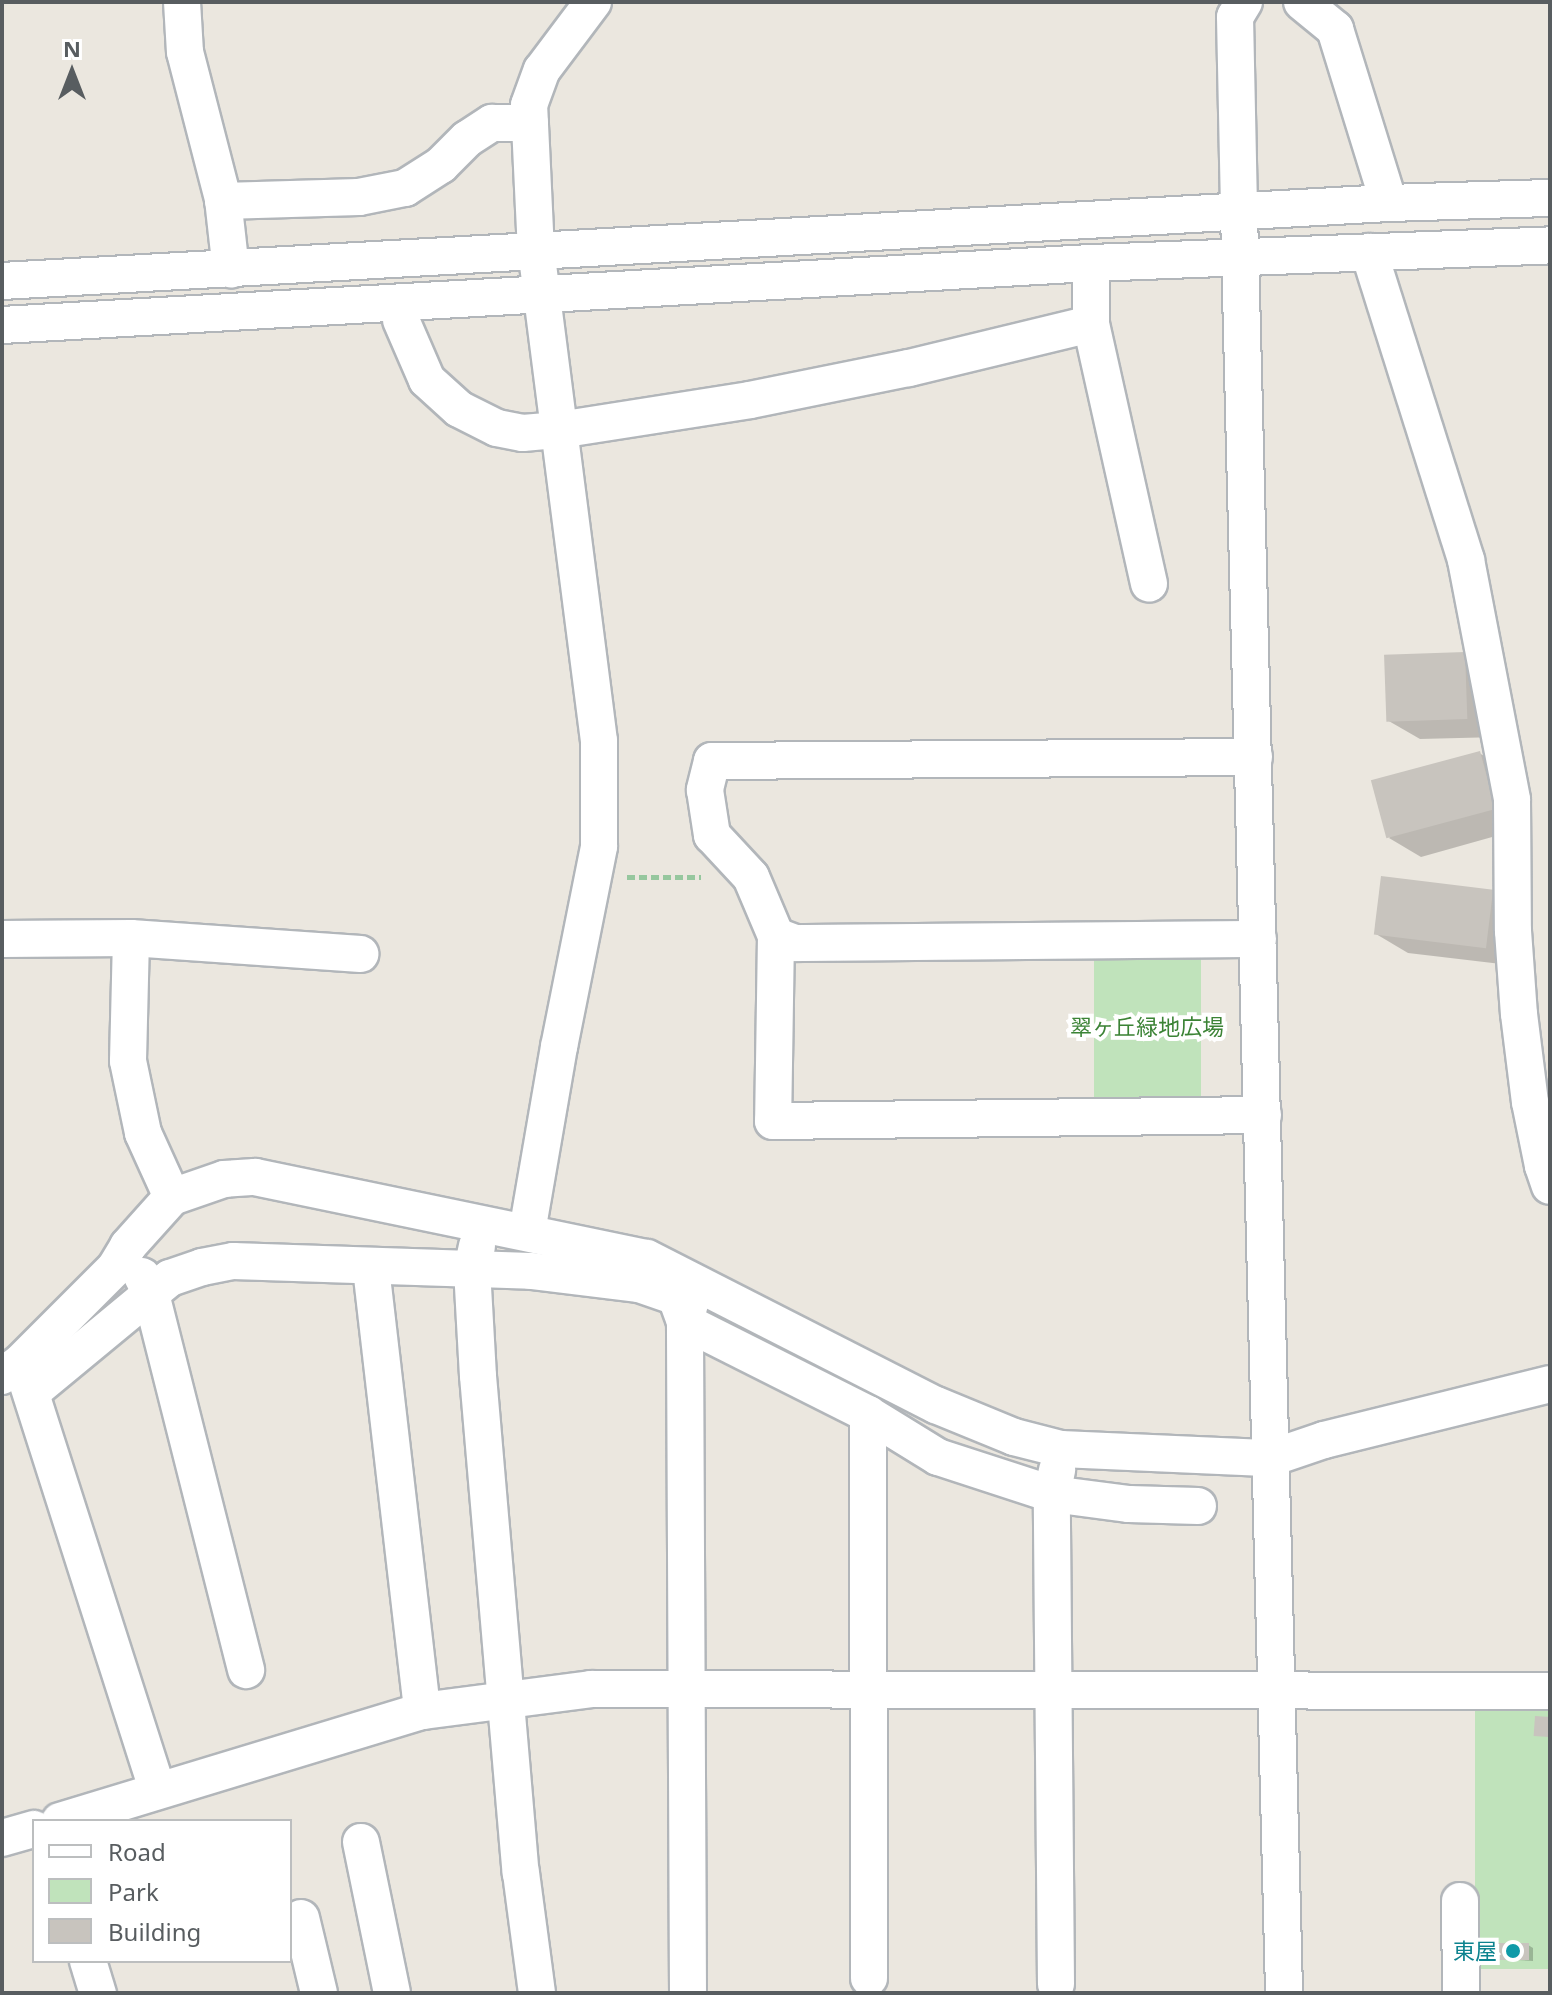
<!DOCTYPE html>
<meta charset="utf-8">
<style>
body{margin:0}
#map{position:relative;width:1552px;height:1995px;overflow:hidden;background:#ebe7df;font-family:"Noto Sans","Noto Sans JP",sans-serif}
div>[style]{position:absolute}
.green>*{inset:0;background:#c0e3bb;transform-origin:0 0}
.shadow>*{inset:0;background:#0003}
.building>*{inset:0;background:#c8c4be;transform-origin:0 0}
.path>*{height:5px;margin-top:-2.5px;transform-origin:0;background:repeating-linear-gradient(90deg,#96c79e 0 8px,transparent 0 12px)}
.roads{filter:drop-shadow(2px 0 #b2b6ba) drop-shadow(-2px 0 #b2b6ba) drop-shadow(0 2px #b2b6ba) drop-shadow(0 -2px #b2b6ba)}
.minor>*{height:36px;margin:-18px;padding:0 18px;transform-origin:18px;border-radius:18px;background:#fff}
.dots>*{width:22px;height:22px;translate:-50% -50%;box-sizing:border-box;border:4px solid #fff;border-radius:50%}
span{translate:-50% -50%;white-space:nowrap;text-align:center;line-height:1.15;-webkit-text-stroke:8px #fff;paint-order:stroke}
.park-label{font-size:22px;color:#3b8335}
.culture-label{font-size:22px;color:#0d838f}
.right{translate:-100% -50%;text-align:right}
.frame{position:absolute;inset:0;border:4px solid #585d60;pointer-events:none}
.legend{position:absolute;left:32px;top:1819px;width:260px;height:144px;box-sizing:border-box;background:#fff;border:2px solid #bcbebf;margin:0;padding:10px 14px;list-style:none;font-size:24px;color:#585d60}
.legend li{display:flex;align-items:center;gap:16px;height:40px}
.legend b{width:40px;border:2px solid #bcbebf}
.north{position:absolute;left:32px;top:32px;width:80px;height:80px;-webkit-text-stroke:6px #fff;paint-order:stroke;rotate:0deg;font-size:22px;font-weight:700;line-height:32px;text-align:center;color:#585d60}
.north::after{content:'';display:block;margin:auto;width:28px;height:36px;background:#585d60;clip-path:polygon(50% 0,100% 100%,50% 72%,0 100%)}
</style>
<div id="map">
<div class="green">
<div style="left:1094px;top:955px;width:107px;height:143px"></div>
<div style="left:1475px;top:1710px;width:75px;height:259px"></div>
</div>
<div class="shadow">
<div style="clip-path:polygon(1465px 654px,1497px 673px,1499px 737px,1420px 739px,1387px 720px)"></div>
<div style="clip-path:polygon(1479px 753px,1512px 772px,1528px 827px,1421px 857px,1389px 838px)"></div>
<div style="clip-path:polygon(1493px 891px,1525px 910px,1518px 966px,1408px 953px,1376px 934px)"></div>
<div style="clip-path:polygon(1528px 1945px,1533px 1948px,1533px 1961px,1498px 1959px)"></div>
</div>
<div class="building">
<div style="left:1465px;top:652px;width:67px;height:81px;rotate:88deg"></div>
<div style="left:1480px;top:751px;width:60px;height:113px;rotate:75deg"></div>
<div style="left:1381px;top:876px;width:113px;height:59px;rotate:7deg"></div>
<div style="left:1535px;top:1716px;width:15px;height:20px;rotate:4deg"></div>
<div style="left:1496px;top:1943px;width:33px;height:17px"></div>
</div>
<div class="path">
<div style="left:627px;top:877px;width:74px"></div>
</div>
<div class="roads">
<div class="minor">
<div style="left:182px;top:2px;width:50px;rotate:86.6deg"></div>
<div style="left:185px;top:52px;width:152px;rotate:75.5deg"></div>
<div style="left:223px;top:199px;width:71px;rotate:83.6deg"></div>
<div style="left:1244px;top:2px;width:17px;rotate:121deg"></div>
<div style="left:1235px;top:17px;width:196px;rotate:88.8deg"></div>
<div style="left:1239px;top:213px;width:1781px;rotate:88.55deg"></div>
<div style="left:1302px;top:2px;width:43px;rotate:39.3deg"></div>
<div style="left:1335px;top:29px;width:182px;rotate:72.8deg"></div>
<div style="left:223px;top:201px;width:136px;rotate:-1.7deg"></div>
<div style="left:359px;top:197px;width:47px;rotate:-11.1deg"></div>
<div style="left:405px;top:188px;width:43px;rotate:-32.6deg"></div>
<div style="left:441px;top:165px;width:37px;rotate:-45deg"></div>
<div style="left:467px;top:139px;width:30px;rotate:-33deg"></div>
<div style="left:492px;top:123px;width:38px"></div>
<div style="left:1369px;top:252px;width:323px;rotate:72.5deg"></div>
<div style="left:1466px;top:560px;width:244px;rotate:79.1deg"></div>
<div style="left:1512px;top:800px;width:131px;rotate:89.6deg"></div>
<div style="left:1513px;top:931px;width:83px;rotate:85.9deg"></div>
<div style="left:1519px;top:1014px;width:89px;rotate:82.9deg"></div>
<div style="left:1530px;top:1102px;width:65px;rotate:78.5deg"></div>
<div style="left:1543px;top:1166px;width:21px;rotate:71deg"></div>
<div style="left:1091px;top:263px;width:61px;rotate:90deg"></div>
<div style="left:1091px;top:324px;width:266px;rotate:77.4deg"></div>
<div style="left:2px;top:281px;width:1389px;rotate:-3.22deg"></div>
<div style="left:1389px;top:203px;width:161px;rotate:-1.8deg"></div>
<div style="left:401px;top:320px;width:65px;rotate:66.6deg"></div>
<div style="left:427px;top:380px;width:43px;rotate:42.2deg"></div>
<div style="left:459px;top:409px;width:42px;rotate:26.6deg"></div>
<div style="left:497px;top:428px;width:26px;rotate:11deg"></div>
<div style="left:523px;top:433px;width:36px;rotate:-5deg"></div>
<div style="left:559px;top:430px;width:193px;rotate:-8.9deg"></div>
<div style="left:750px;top:400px;width:162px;rotate:-11.4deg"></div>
<div style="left:909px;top:368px;width:187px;rotate:-13.6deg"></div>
<div style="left:2px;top:325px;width:1091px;rotate:-3.26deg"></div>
<div style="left:1091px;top:263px;width:459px;rotate:-2.2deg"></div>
<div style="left:1254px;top:757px;width:542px;rotate:179.58deg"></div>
<div style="left:712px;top:761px;width:30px;rotate:104deg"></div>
<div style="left:705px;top:790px;width:46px;rotate:81.2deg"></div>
<div style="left:712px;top:835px;width:57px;rotate:47.1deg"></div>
<div style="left:751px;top:877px;width:64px;rotate:67deg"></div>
<div style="left:776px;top:936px;width:185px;rotate:90.9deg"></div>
<div style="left:773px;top:1121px;width:490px;rotate:-0.7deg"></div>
<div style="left:776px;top:936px;width:20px;rotate:20deg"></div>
<div style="left:795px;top:943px;width:463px;rotate:-0.5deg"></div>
<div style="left:131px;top:938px;width:230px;rotate:4deg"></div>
<div style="left:2px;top:939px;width:129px;rotate:-0.4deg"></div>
<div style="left:131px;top:938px;width:123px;rotate:91.4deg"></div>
<div style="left:128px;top:1061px;width:74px;rotate:78.2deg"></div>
<div style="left:143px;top:1133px;width:70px;rotate:65.6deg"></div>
<div style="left:527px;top:1232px;width:188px;rotate:-80.2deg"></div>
<div style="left:559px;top:1047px;width:205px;rotate:-78.7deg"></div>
<div style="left:599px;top:846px;width:105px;rotate:-90deg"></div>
<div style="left:599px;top:741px;width:493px;rotate:-97.3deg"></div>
<div style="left:536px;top:252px;width:147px;rotate:-92.7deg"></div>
<div style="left:529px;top:105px;width:37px;rotate:-70deg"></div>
<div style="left:542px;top:70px;width:85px;rotate:-53.1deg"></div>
<div style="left:477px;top:1246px;width:24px;rotate:102deg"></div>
<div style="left:472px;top:1269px;width:107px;rotate:86.8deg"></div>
<div style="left:478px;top:1376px;width:499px;rotate:85.1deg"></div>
<div style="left:521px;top:1873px;width:121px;rotate:82.4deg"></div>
<div style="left:371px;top:1268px;width:446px;rotate:83.4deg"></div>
<div style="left:142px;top:1276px;width:20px;rotate:63deg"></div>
<div style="left:151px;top:1294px;width:388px;rotate:75.8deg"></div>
<div style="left:23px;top:1369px;width:442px;rotate:72.3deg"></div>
<div style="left:2px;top:1376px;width:22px;rotate:-36deg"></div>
<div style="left:20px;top:1363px;width:134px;rotate:-45deg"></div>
<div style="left:115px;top:1268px;width:26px;rotate:-59deg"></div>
<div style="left:128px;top:1246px;width:66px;rotate:-48.1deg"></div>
<div style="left:172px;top:1197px;width:55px;rotate:-19.1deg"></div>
<div style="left:224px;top:1179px;width:31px;rotate:-4deg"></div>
<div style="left:255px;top:1177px;width:400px;rotate:11.7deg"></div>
<div style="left:647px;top:1258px;width:324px;rotate:27deg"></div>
<div style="left:936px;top:1405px;width:84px;rotate:22.3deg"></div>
<div style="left:1014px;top:1437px;width:49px;rotate:14.3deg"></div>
<div style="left:1061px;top:1449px;width:210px;rotate:2.5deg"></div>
<div style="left:1271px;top:1458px;width:56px;rotate:-18.8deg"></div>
<div style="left:1324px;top:1440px;width:233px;rotate:-13.9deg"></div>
<div style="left:32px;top:1392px;width:179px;rotate:-39.6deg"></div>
<div style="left:170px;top:1278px;width:34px;rotate:-19deg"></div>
<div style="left:202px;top:1267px;width:32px;rotate:-11deg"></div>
<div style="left:233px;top:1261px;width:298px;rotate:1.9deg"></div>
<div style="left:531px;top:1271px;width:109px;rotate:6.9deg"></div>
<div style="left:639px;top:1284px;width:39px;rotate:19deg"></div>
<div style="left:676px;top:1297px;width:27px;rotate:70deg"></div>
<div style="left:685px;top:1322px;width:205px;rotate:26.7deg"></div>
<div style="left:868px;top:1414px;width:82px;rotate:31.6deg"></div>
<div style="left:938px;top:1457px;width:120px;rotate:18deg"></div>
<div style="left:1052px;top:1494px;width:78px;rotate:7.4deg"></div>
<div style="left:1129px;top:1504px;width:69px;rotate:1.7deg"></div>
<div style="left:868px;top:1414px;width:564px;rotate:89.9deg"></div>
<div style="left:60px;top:1821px;width:378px;rotate:-16.9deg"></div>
<div style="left:422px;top:1711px;width:170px;rotate:-7.4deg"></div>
<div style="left:591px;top:1689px;width:959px;rotate:0.12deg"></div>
<div style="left:2px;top:1838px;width:33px;rotate:-16deg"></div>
<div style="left:361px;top:1842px;width:154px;rotate:78.4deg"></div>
<div style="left:1460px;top:1901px;width:92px;rotate:89.4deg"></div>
<div style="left:301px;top:1918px;width:77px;rotate:76.5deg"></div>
<div style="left:88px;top:1961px;width:34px;rotate:73deg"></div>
<div style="left:1056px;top:1984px;width:490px;rotate:-90.5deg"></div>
<div style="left:1052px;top:1494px;width:25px;rotate:-78deg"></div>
<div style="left:688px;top:1993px;width:671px;rotate:-90.26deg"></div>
<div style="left:685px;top:1322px;width:20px;rotate:-75deg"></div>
</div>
</div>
<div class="dots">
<div style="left:1513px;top:1951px;background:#0f9aa8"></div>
</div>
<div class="park-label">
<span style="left:1147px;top:1027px">翠ヶ丘緑地広場</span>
</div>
<div class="culture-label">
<span class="right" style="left:1497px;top:1951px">東屋</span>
</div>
<div class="frame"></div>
<ul class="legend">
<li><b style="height:10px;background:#fff"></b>Road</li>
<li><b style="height:22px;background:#c0e3bb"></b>Park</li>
<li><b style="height:22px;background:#c8c4be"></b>Building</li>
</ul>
<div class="north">N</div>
</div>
